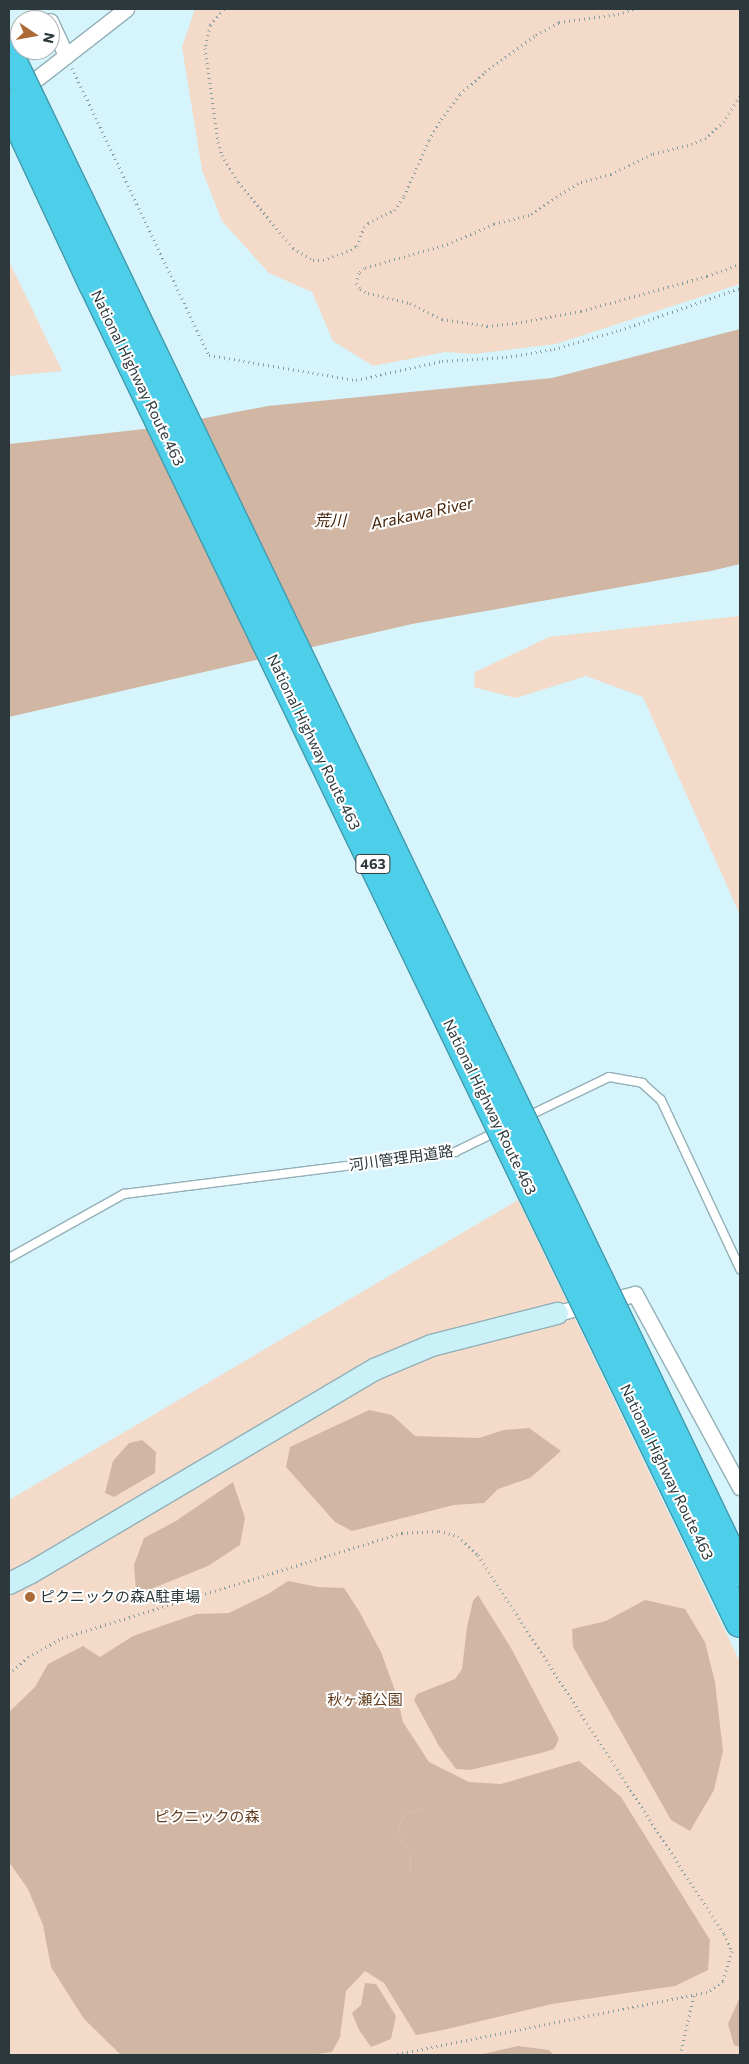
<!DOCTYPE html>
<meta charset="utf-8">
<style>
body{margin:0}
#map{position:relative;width:749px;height:2064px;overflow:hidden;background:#d5f4fb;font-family:Commissioner,"Noto Sans JP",sans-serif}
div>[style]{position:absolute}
.green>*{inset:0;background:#f4dac8}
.forest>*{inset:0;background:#d1b6a3}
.water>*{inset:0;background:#d2b6a4}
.path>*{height:3px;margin-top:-1.5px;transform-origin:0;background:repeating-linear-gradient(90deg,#879da2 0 1px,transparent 0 5px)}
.roads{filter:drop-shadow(1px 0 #93b0b7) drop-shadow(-1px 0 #93b0b7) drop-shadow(0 1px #93b0b7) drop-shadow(0 -1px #93b0b7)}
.lane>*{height:8px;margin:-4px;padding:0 4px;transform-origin:4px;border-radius:4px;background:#fff}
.street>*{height:15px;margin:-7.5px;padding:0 7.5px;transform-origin:7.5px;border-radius:7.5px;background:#fff}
.secondary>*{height:21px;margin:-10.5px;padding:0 10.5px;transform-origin:10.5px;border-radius:10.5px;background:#caf1f8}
.bridges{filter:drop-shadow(1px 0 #429aac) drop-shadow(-1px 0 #429aac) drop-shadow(0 1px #429aac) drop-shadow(0 -1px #429aac)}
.highway-bridge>*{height:28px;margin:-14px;padding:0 14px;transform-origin:14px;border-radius:14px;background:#4ecfe9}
.dots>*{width:14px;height:14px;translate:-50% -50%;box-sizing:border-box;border:2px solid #fff;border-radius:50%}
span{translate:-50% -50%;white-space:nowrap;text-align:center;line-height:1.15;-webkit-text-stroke:4px #fff;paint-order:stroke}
.shield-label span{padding:1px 4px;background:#fff;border:1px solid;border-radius:4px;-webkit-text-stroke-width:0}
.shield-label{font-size:14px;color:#2c383b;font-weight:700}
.street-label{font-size:15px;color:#2c383b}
.poi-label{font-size:15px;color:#2c383b}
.left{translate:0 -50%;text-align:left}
.park-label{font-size:15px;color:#633c1d}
.water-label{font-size:16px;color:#431e00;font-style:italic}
.frame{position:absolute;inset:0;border:10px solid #2c383b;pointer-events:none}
.north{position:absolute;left:10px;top:10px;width:50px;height:50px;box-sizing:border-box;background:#fff;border:1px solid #abafb1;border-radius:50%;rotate:102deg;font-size:14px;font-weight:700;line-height:20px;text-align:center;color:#2c383b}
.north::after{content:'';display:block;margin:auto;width:18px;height:22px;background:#ac6a36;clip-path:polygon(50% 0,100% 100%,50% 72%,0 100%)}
</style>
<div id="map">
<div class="green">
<div style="clip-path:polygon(195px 9px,740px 9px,740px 284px,556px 344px,474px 354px,445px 352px,373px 366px,333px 341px,312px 292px,269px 273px,222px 221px,202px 170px,182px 47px)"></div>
<div style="clip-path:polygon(9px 261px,62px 371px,9px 376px)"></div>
<div style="clip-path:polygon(740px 616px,740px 915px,643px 697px,586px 676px,516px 698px,474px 687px,475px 672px,549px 637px)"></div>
<div style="clip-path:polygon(518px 1200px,740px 1662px,740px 2055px,9px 2055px,9px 1500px)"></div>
</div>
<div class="forest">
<div style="clip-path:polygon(369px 1410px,392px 1415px,415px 1436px,479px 1438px,504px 1430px,529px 1428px,561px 1451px,530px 1478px,498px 1489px,484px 1503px,454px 1505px,352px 1531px,335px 1522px,286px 1467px,290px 1447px)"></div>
<div style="clip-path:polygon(142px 1440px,156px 1452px,155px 1473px,114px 1497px,105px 1493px,113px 1461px,129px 1443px)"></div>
<div style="clip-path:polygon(233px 1482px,245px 1518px,240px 1545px,208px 1566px,151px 1589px,136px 1591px,134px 1565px,144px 1538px,176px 1521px)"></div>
<div style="clip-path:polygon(evenodd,288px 1581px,318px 1587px,344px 1588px,359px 1611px,381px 1652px,397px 1696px,403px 1722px,429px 1762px,469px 1782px,501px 1784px,579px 1761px,621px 1797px,710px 1940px,708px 1970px,675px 1986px,552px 2004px,443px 2030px,416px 2035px,384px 1983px,365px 1971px,346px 1991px,340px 2037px,332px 2052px,309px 2055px,121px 2055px,84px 2019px,51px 1967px,43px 1925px,28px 1889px,9px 1862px,9px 1712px,35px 1687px,48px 1664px,83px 1646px,100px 1657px,133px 1636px,196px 1614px,229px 1613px,268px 1594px,288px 1581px,423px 1808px,411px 1873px,410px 1853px,401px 1839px,398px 1830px,401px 1820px,408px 1813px,423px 1808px)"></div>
<div style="clip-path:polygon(645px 1600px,685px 1609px,705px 1642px,715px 1682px,723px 1751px,714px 1790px,690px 1831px,671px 1820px,573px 1647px,572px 1629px,606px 1621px)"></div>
<div style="clip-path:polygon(518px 2046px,549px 2050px,554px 2055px,479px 2055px)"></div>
</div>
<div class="water">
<div style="clip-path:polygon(740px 329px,740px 564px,711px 571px,412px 624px,9px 717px,9px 444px,153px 428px,268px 406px,552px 378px)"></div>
<div style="clip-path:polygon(478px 1595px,511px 1648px,559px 1739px,554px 1749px,541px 1753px,470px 1770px,456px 1769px,439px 1746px,414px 1700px,417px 1694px,455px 1679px,462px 1669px,467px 1627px,473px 1601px)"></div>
<div style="clip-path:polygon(423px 1808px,431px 1813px,434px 1823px,423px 1867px,415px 1873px,411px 1873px,410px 1853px,401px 1839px,398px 1830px,401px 1820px,408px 1813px)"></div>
<div style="clip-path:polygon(365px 1983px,376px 1984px,396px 2016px,391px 2039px,371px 2047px,359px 2030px,352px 2013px,361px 2005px)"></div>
<div style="clip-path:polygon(740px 1997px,740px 2047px,734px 2045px,728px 2024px)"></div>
</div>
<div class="path">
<div style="left:224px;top:9px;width:21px;rotate:131deg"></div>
<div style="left:210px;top:25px;width:24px;rotate:102deg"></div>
<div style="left:205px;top:48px;width:95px;rotate:82.1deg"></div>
<div style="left:218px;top:142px;width:14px;rotate:73deg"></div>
<div style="left:222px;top:155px;width:31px;rotate:59deg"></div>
<div style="left:238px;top:182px;width:86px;rotate:50.2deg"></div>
<div style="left:293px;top:248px;width:23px;rotate:31deg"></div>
<div style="left:313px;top:260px;width:10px"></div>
<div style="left:323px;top:260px;width:30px;rotate:-20deg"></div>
<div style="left:351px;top:250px;width:7px;rotate:-34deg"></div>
<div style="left:357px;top:246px;width:20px;rotate:-70deg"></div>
<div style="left:364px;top:227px;width:6px;rotate:-45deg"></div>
<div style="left:368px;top:223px;width:29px;rotate:-27deg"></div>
<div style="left:394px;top:210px;width:17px;rotate:-54deg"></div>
<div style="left:404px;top:196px;width:61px;rotate:-65.9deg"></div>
<div style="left:429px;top:140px;width:24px;rotate:-60deg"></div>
<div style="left:441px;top:119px;width:31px;rotate:-53deg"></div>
<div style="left:460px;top:94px;width:33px;rotate:-41deg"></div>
<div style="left:485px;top:72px;width:63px;rotate:-36deg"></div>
<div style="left:536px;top:35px;width:26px;rotate:-29deg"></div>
<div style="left:559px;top:22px;width:60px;rotate:-7.7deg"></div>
<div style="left:618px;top:14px;width:16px;rotate:-18deg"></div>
<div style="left:72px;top:68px;width:318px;rotate:64.5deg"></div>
<div style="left:209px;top:355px;width:149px;rotate:9.7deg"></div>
<div style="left:356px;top:380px;width:88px;rotate:-12.5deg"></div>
<div style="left:442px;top:361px;width:64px;rotate:-3.6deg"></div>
<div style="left:506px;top:357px;width:49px;rotate:-9.5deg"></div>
<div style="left:554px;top:349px;width:69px;rotate:-16.1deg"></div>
<div style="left:620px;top:330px;width:127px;rotate:-19.3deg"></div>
<div style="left:740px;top:96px;width:30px;rotate:123deg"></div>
<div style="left:724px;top:121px;width:25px;rotate:137deg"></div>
<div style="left:706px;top:138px;width:19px;rotate:159deg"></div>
<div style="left:688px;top:145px;width:37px;rotate:166deg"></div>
<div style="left:652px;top:154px;width:46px;rotate:154deg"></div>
<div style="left:611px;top:174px;width:34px;rotate:165deg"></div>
<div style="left:578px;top:183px;width:59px;rotate:146.9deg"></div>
<div style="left:529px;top:215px;width:36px;rotate:166deg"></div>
<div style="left:494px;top:224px;width:50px;rotate:156.5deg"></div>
<div style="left:448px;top:244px;width:87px;rotate:164.1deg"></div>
<div style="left:364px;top:268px;width:7px;rotate:135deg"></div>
<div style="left:359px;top:273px;width:10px;rotate:107deg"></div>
<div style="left:356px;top:283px;width:7px;rotate:56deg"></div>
<div style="left:360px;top:289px;width:9px;rotate:27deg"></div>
<div style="left:368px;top:293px;width:43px;rotate:13.4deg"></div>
<div style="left:410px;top:303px;width:36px;rotate:27deg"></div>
<div style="left:442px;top:319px;width:46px;rotate:8.8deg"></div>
<div style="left:487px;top:326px;width:29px;rotate:-6deg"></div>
<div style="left:516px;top:323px;width:66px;rotate:-10.5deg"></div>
<div style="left:581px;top:311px;width:131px;rotate:-15.5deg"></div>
<div style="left:707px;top:276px;width:35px;rotate:-20deg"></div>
<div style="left:9px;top:1674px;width:25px;rotate:-42deg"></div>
<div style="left:28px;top:1657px;width:39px;rotate:-29deg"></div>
<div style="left:62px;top:1638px;width:356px;rotate:-17.2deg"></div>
<div style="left:402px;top:1533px;width:37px;rotate:-3deg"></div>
<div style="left:439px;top:1531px;width:20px;rotate:15deg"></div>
<div style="left:458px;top:1536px;width:28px;rotate:44deg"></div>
<div style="left:478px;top:1555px;width:452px;rotate:57deg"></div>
<div style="left:724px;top:1934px;width:19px;rotate:65deg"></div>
<div style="left:732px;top:1951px;width:31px;rotate:107deg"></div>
<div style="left:723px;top:1981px;width:19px;rotate:145deg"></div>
<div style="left:707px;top:1992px;width:320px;rotate:168.7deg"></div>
<div style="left:680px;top:2055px;width:61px;rotate:-76.7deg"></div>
</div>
<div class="roads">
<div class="lane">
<div style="left:526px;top:1117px;width:92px;rotate:-25.7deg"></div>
<div style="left:609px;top:1077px;width:34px;rotate:10deg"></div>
<div style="left:642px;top:1083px;width:25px;rotate:42deg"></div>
<div style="left:661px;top:1100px;width:187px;rotate:64.9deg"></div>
<div style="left:9px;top:1258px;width:132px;rotate:-29.1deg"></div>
<div style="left:124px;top:1194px;width:334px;rotate:-7.2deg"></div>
<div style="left:455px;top:1152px;width:48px;rotate:-26deg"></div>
</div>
<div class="street">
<div style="left:50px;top:21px;width:38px;rotate:65deg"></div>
<div style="left:22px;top:90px;width:132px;rotate:-37.9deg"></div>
<div style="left:557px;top:1313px;width:80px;rotate:-13.7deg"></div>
<div style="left:635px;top:1294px;width:220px;rotate:61.5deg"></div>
</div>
<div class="secondary">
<div style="left:9px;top:1583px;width:22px;rotate:-27deg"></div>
<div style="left:29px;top:1573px;width:401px;rotate:-30.6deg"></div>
<div style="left:374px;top:1369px;width:62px;rotate:-22.8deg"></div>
<div style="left:431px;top:1345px;width:130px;rotate:-14.3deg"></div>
</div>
</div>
<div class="bridges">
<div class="highway-bridge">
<div style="left:9px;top:54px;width:1685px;rotate:64.29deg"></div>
<div style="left:9px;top:104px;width:199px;rotate:65deg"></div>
<div style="left:93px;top:284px;width:1487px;rotate:64.21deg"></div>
</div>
</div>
<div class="dots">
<div style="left:30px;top:1597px;background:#ac6a36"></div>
</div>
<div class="shield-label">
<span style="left:373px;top:864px">463</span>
</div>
<div class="street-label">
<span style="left:138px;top:378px;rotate:64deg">National Highway Route 463</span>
<span style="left:314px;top:742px;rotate:64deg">National Highway Route 463</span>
<span style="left:490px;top:1107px;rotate:64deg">National Highway Route 463</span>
<span style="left:401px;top:1158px;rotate:-8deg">河川管理用道路</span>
<span style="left:667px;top:1472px;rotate:64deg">National Highway Route 463</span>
</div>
<div class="poi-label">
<span class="left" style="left:40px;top:1597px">ピクニックの森A駐車場</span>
</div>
<div class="park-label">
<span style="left:365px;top:1700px">秋ヶ瀬公園</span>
<span style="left:207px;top:1817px">ピクニックの森</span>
</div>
<div class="water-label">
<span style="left:422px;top:513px;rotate:-12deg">Arakawa River</span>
<span style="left:330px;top:520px">荒川</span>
</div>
<div class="frame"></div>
<div class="north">N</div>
</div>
